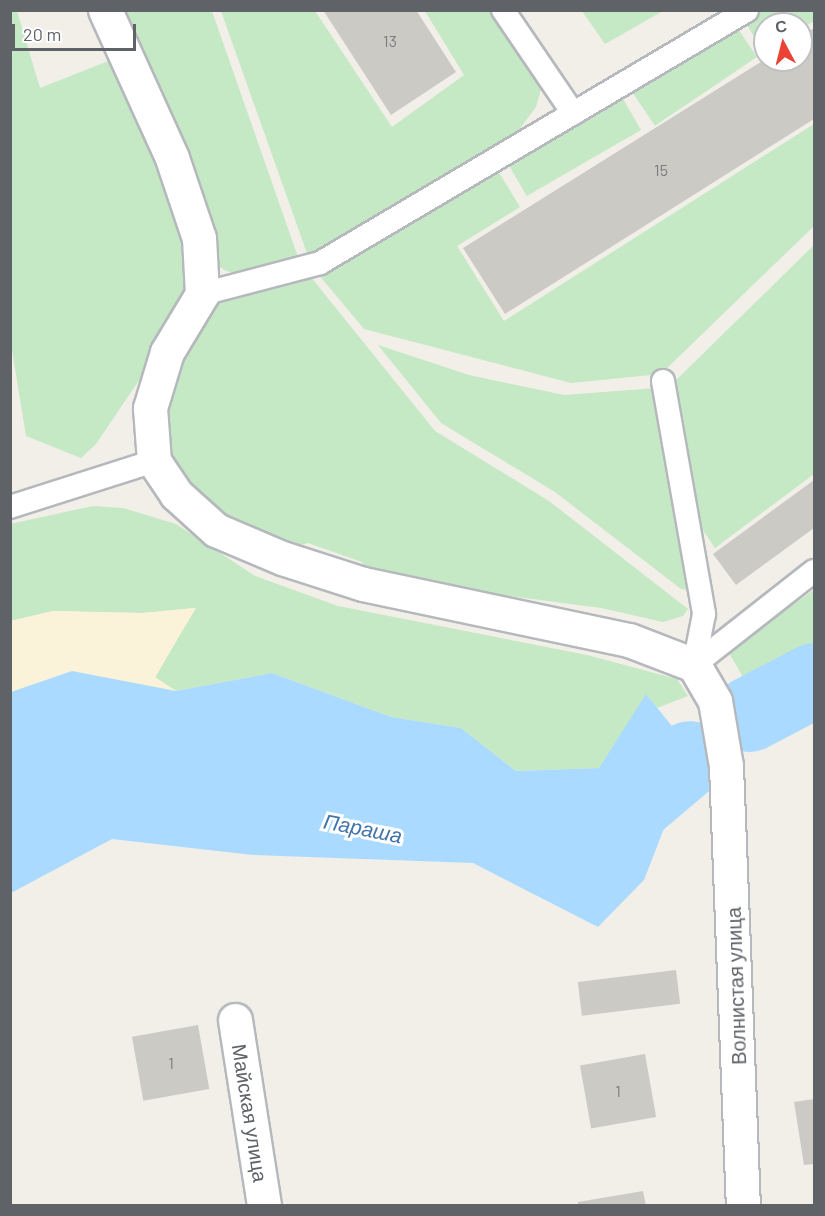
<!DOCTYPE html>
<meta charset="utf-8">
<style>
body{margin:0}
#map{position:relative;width:825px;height:1216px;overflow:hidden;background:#f1efe8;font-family:Barlow,sans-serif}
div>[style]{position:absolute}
.green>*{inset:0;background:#c5e8c5;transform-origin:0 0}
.sand>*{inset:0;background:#fbf3d9}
.water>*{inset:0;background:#aadaff}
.river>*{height:75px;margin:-37.5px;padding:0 37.5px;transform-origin:37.5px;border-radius:37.5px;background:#aadaff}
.building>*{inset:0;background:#cccac5;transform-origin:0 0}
.roads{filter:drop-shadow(2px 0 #b5b8bc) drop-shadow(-2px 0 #b5b8bc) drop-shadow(0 2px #b5b8bc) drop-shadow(0 -2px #b5b8bc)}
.service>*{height:22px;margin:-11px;padding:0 11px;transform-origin:11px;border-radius:11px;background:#fff}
.minor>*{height:33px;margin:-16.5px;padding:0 16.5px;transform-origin:16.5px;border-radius:16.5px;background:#fff}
span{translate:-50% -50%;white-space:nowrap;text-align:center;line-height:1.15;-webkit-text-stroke:6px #fff;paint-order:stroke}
.number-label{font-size:16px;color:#7a7d7f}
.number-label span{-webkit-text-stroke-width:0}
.street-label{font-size:20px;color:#5f6368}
.water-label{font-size:21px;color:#4174aa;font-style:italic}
.frame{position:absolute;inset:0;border:12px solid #5f6368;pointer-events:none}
.north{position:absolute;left:753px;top:12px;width:60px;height:60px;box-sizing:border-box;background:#fff;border:2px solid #bfc1c3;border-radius:50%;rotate:353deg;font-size:16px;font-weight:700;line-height:24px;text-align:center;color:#5f6368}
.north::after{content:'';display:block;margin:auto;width:21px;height:27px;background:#ea4335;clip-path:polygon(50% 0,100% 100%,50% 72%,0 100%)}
.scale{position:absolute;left:12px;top:24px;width:124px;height:27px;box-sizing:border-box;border:3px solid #5f6368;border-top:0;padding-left:8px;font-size:18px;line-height:21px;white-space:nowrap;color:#5f6368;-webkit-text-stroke:4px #fff;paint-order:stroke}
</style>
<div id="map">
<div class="green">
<div style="clip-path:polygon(10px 11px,17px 11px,40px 88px,116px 58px,193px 235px,184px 299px,152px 361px,96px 444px,81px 458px,26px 436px,11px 344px)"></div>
<div style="clip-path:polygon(118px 11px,212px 11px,299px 260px,239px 275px,224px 270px,209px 258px)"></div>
<div style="clip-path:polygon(221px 11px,315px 11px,392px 127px,464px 75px,425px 11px,497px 11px,542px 86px,536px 107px,515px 135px,309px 259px)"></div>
<div style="clip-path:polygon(582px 11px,663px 11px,605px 44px)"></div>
<div style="clip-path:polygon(756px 11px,814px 11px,814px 21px,801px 29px,801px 24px,765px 24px,763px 52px,743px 18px)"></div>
<div style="left:734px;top:23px;width:41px;height:123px;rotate:56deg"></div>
<div style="left:619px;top:92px;width:44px;height:132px;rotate:60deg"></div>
<div style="clip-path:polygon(814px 124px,814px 226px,661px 374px,571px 383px,364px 329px,318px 274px,495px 166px,520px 207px,457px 246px,504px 321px)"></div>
<div style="clip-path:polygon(814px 245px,814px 474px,715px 548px,694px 517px,672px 384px)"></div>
<div style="clip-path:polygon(306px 271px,435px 431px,549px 501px,688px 609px,683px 616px,663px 622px,601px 608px,372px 578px,362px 562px,308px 543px,285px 550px,222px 522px,172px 472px,164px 421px,175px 361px,210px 302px)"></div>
<div style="clip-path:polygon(378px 345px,469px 375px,564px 395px,657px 388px,691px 590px,681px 589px,555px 492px,441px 423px)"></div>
<div style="clip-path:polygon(93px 506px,123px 508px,176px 524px,255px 576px,338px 606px,587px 655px,677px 679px,688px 696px,657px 708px,647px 695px,599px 768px,516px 771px,461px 728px,391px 717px,272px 673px,176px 691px,155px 678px,195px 608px,142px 613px,53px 611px,11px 621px,10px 524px)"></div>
<div style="clip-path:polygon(814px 590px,814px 667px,749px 701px,746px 682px,729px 653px,731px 648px)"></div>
</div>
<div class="sand">
<div style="clip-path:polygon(196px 608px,155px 677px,176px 691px,72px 671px,11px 692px,10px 621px,53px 611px,142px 613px)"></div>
</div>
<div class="water">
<div style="clip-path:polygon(72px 671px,176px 691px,272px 673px,391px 717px,461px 728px,516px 771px,599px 768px,646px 694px,680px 736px,668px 818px,644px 880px,598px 927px,473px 863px,253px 855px,112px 839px,11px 893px,11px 692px)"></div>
</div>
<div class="river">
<div style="left:749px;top:714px;width:73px;rotate:-27.6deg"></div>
<div style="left:598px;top:835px;width:119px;rotate:-40.2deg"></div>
</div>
<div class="building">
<div style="clip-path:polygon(323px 10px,416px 10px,456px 72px,391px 115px)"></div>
<div style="clip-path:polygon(814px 28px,814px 119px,505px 314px,463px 248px,764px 60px,801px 60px,801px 37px)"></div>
<div style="clip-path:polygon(814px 480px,814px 528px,736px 585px,713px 554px)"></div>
<div style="left:676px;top:970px;width:34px;height:99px;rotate:83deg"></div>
<div style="left:198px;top:1025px;width:65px;height:67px;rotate:80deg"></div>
<div style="left:645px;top:1054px;width:64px;height:66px;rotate:80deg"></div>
<div style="clip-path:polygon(814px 1099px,814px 1164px,804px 1165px,794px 1102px)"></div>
<div style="clip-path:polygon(643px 1191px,646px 1206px,578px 1206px,578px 1202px)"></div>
</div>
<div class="roads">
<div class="service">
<div style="left:503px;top:10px;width:125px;rotate:55.8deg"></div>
<div style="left:202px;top:294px;width:122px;rotate:-14.7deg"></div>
<div style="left:320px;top:263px;width:496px;rotate:-30.6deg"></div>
<div style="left:663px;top:381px;width:237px;rotate:80deg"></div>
<div style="left:704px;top:614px;width:52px;rotate:101.1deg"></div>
<div style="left:694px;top:665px;width:152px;rotate:-38.1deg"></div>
<div style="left:10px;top:507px;width:151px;rotate:-17.7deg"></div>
</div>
<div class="minor">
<div style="left:105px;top:10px;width:162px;rotate:65.6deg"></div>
<div style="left:172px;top:158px;width:84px;rotate:71.4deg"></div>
<div style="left:199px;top:238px;width:56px;rotate:86.9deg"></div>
<div style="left:202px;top:294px;width:68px;rotate:121.1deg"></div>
<div style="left:167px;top:352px;width:59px;rotate:106.9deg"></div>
<div style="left:150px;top:408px;width:53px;rotate:85.7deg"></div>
<div style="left:154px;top:461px;width:40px;rotate:56deg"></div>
<div style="left:176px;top:494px;width:54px;rotate:42deg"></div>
<div style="left:216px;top:530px;width:72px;rotate:23deg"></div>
<div style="left:282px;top:558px;width:85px;rotate:17.8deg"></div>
<div style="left:363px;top:584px;width:272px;rotate:11.9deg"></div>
<div style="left:629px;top:640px;width:70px;rotate:21deg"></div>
<div style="left:694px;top:665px;width:42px;rotate:59.7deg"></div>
<div style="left:715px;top:701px;width:66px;rotate:80.4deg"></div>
<div style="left:726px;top:766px;width:440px;rotate:87.8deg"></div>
<div style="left:235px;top:1020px;width:188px;rotate:81.1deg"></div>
</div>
</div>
<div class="number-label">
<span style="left:390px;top:41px">13</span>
<span style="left:661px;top:170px">15</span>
<span style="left:171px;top:1063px">1</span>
<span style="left:618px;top:1091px">1</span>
</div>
<div class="street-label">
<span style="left:736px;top:986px;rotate:-92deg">Волнистая улица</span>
<span style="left:250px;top:1113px;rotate:81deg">Майская улица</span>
</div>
<div class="water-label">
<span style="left:363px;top:828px;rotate:11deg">Параша</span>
</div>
<div class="frame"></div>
<div class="north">С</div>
<div class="scale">20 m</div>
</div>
